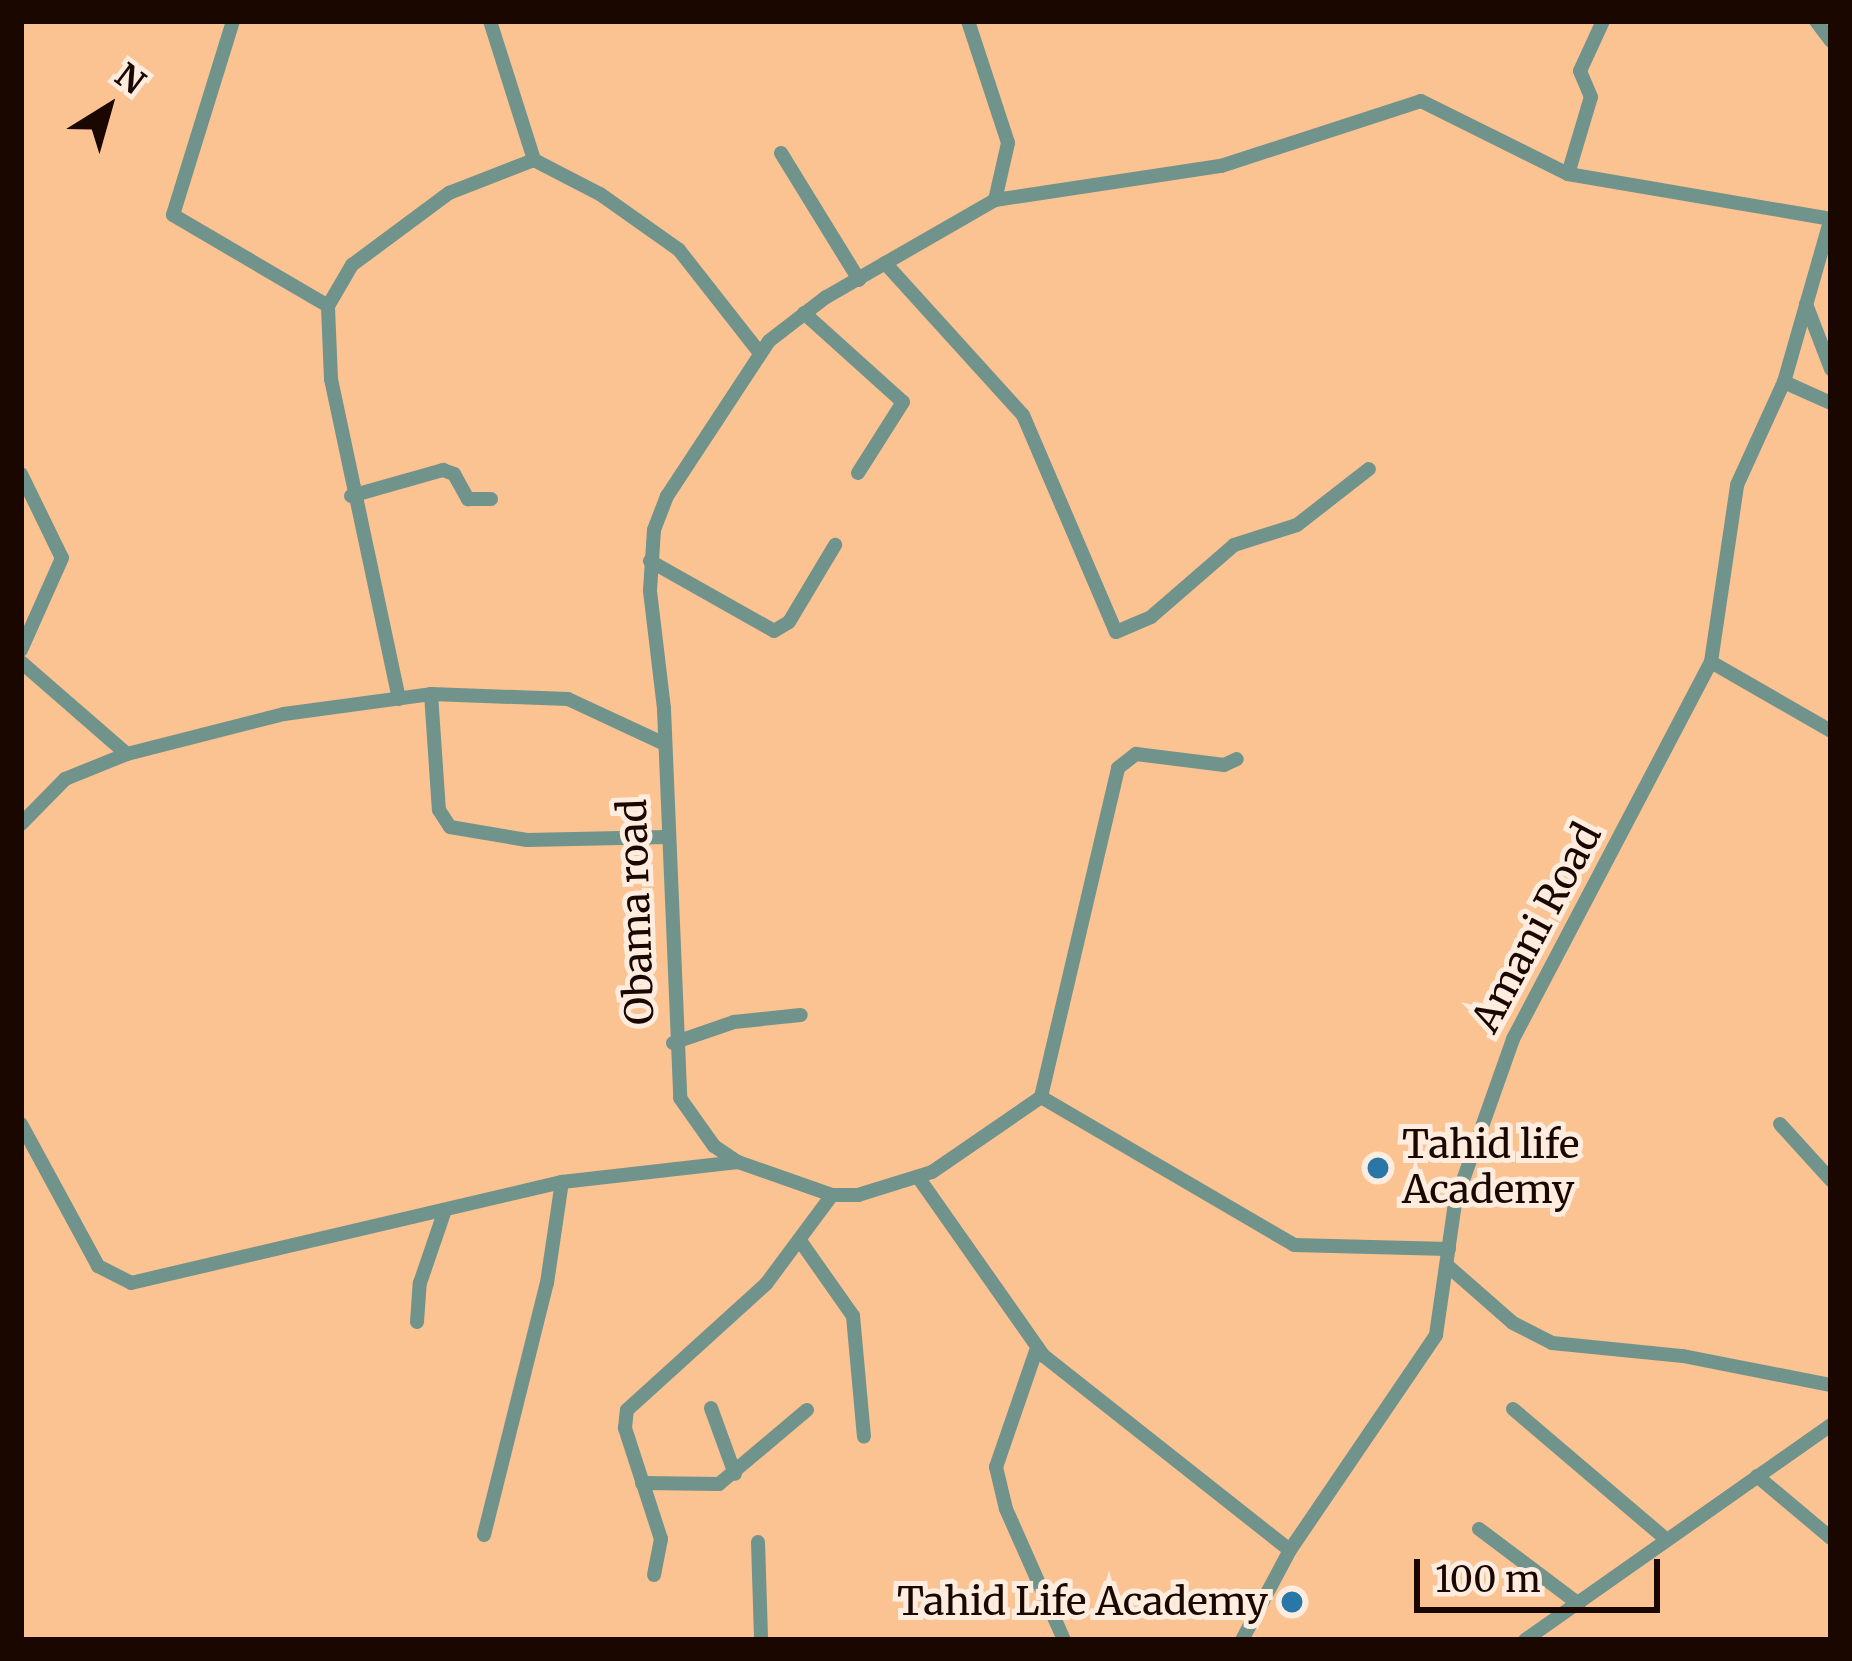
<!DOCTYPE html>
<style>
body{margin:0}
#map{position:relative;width:1852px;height:1661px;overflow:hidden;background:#fbc292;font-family:Merriweather,serif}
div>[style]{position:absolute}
.street>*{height:14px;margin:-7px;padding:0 7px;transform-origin:7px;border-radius:7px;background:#70938c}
.dots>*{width:33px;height:33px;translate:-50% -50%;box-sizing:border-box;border:6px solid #feecde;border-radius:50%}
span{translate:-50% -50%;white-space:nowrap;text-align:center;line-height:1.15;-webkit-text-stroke:10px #feecde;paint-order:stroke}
.street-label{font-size:39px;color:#1a0700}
.poi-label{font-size:39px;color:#1a0700}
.left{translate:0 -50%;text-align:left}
.right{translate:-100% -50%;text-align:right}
.frame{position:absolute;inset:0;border:24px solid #1a0700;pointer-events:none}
.north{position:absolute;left:48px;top:48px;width:120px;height:120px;-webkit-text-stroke:9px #feecde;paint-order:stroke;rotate:37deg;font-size:33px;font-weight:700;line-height:48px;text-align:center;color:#1a0700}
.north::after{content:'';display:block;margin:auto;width:42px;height:54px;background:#1a0700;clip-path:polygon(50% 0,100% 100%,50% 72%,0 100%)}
.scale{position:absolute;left:1414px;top:1559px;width:246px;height:54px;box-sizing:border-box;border:6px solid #1a0700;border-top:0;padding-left:15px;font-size:36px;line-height:42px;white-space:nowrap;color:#1a0700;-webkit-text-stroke:9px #feecde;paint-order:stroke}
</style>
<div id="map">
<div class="street">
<div style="left:233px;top:21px;width:203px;rotate:107.2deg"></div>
<div style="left:173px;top:215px;width:180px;rotate:30.4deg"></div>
<div style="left:490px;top:21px;width:146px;rotate:72.4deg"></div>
<div style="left:968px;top:21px;width:128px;rotate:71.8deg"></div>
<div style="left:1008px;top:143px;width:58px;rotate:102.8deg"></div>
<div style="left:995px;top:200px;width:195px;rotate:150.1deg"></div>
<div style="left:826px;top:297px;width:72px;rotate:142.3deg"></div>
<div style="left:769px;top:341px;width:186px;rotate:123.3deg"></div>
<div style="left:667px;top:496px;width:36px;rotate:111deg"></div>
<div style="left:654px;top:530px;width:61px;rotate:93.8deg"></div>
<div style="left:650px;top:591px;width:119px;rotate:83.2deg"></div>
<div style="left:664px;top:709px;width:389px;rotate:87.6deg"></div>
<div style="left:680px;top:1098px;width:59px;rotate:54.7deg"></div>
<div style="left:714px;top:1146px;width:29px;rotate:34deg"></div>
<div style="left:738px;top:1162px;width:100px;rotate:19.3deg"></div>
<div style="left:832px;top:1195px;width:26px"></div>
<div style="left:858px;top:1195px;width:77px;rotate:-17.3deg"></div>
<div style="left:932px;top:1172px;width:132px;rotate:-34.5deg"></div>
<div style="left:1041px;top:1097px;width:293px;rotate:30.3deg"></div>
<div style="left:1294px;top:1245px;width:155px;rotate:1.5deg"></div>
<div style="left:1816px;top:21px;width:25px;rotate:53deg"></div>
<div style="left:781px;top:153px;width:149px;rotate:58.4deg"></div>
<div style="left:1568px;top:174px;width:80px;rotate:-73.4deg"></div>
<div style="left:1591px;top:97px;width:28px;rotate:-113deg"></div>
<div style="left:1580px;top:71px;width:55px;rotate:-65.3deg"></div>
<div style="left:995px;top:200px;width:229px;rotate:-8.6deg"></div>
<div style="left:1221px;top:166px;width:210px;rotate:-18deg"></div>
<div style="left:1421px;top:101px;width:164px;rotate:26.4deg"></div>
<div style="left:1568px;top:174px;width:267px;rotate:9.7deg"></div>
<div style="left:885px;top:263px;width:205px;rotate:47.8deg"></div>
<div style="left:1023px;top:415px;width:236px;rotate:66.8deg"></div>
<div style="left:1116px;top:632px;width:38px;rotate:-23deg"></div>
<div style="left:1151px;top:617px;width:110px;rotate:-40.9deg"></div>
<div style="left:1234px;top:545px;width:66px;rotate:-17.6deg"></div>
<div style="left:1297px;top:525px;width:91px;rotate:-37.9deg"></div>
<div style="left:1806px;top:304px;width:70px;rotate:69deg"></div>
<div style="left:804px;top:313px;width:133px;rotate:42deg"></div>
<div style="left:903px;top:402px;width:84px;rotate:122.4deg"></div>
<div style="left:1784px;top:382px;width:51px;rotate:24.1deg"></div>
<div style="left:21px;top:474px;width:93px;rotate:64deg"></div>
<div style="left:62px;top:558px;width:101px;rotate:114deg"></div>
<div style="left:351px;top:496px;width:96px;rotate:-15.8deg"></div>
<div style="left:443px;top:470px;width:12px;rotate:20deg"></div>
<div style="left:454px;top:474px;width:29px;rotate:61deg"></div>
<div style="left:468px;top:499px;width:23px"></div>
<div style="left:650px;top:561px;width:142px;rotate:29.4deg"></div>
<div style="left:774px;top:631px;width:17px;rotate:-31deg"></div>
<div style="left:789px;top:622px;width:90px;rotate:-59.1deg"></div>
<div style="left:21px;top:662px;width:140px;rotate:41deg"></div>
<div style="left:1711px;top:662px;width:138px;rotate:29.9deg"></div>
<div style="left:431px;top:694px;width:116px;rotate:86.1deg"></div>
<div style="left:439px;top:810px;width:20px;rotate:57deg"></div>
<div style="left:450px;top:827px;width:78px;rotate:9.6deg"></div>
<div style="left:527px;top:840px;width:140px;rotate:-1.2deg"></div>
<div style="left:399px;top:699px;width:327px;rotate:-102deg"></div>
<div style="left:331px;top:379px;width:73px;rotate:-92.4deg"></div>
<div style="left:328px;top:306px;width:48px;rotate:-59.7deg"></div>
<div style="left:352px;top:265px;width:121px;rotate:-36.6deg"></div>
<div style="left:449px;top:193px;width:91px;rotate:-21.2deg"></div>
<div style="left:534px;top:160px;width:74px;rotate:27.3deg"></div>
<div style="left:600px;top:194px;width:97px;rotate:35.3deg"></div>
<div style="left:679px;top:250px;width:130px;rotate:51.9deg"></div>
<div style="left:21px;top:824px;width:63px;rotate:-45.6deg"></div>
<div style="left:65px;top:779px;width:67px;rotate:-22deg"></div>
<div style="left:127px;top:754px;width:162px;rotate:-14.3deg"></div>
<div style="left:284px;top:714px;width:148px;rotate:-7.7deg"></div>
<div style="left:431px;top:694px;width:137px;rotate:2.1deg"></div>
<div style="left:568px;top:699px;width:107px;rotate:24.9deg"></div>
<div style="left:673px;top:1043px;width:65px;rotate:-19deg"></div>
<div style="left:734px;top:1022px;width:67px;rotate:-6deg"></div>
<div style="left:1041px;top:1097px;width:338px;rotate:-76.8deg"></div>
<div style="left:1118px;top:768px;width:23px;rotate:-38deg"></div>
<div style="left:1136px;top:754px;width:89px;rotate:7.1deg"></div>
<div style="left:1224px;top:765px;width:14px;rotate:-25deg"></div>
<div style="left:21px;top:1124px;width:162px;rotate:61.5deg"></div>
<div style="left:98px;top:1266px;width:37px;rotate:27deg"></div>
<div style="left:131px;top:1283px;width:443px;rotate:-13.2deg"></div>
<div style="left:562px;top:1182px;width:177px;rotate:-6.5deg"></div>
<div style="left:1780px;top:1124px;width:76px;rotate:47.7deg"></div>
<div style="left:918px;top:1177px;width:219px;rotate:54.9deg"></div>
<div style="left:1044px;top:1356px;width:313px;rotate:38.3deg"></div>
<div style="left:801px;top:1242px;width:90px;rotate:54.9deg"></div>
<div style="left:853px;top:1316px;width:121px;rotate:84.8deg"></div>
<div style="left:1449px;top:1267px;width:85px;rotate:41.2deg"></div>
<div style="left:1513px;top:1323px;width:44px;rotate:27.1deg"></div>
<div style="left:1552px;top:1343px;width:132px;rotate:5.7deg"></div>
<div style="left:1683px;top:1356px;width:151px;rotate:11.1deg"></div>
<div style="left:417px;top:1322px;width:39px;rotate:-86deg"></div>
<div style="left:420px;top:1283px;width:74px;rotate:-71.1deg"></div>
<div style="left:1037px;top:1348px;width:126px;rotate:109deg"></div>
<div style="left:996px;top:1467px;width:43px;rotate:76.6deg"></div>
<div style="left:1006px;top:1509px;width:143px;rotate:66.1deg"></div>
<div style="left:711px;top:1408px;width:70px;rotate:70deg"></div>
<div style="left:1513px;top:1409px;width:201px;rotate:40.4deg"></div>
<div style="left:1757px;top:1476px;width:97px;rotate:40deg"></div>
<div style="left:642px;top:1483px;width:77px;rotate:0.7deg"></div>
<div style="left:719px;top:1484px;width:115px;rotate:-40.1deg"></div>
<div style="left:1479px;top:1529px;width:125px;rotate:36.9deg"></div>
<div style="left:484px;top:1535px;width:260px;rotate:-76deg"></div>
<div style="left:547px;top:1283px;width:102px;rotate:-81.6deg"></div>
<div style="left:758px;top:1542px;width:98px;rotate:88.2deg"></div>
<div style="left:654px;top:1575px;width:37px;rotate:-79deg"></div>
<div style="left:661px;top:1539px;width:117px;rotate:-108deg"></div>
<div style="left:625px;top:1428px;width:18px;rotate:-84deg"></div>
<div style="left:627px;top:1410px;width:188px;rotate:-42.2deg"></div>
<div style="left:766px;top:1284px;width:111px;rotate:-53.4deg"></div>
<div style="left:1242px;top:1640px;width:102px;rotate:-61.9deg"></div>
<div style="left:1290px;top:1550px;width:260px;rotate:-55.8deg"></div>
<div style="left:1436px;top:1335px;width:133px;rotate:-81.8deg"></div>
<div style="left:1455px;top:1203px;width:174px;rotate:-70.5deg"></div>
<div style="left:1513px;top:1039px;width:426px;rotate:-62.3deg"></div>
<div style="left:1711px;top:662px;width:179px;rotate:-81.6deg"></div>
<div style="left:1737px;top:485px;width:113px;rotate:-65.5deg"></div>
<div style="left:1784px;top:382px;width:171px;rotate:-74deg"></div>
<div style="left:1525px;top:1640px;width:374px;rotate:-35.1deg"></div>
</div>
<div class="dots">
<div style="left:1378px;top:1168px;background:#2977a9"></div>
<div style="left:1292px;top:1602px;background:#2977a9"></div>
</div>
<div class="street-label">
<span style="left:637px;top:912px;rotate:-92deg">Obama road</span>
<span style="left:1537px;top:928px;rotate:-62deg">Amani Road</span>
</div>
<div class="poi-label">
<span class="left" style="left:1402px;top:1168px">Tahid life<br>Academy</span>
<span class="right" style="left:1268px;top:1602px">Tahid Life Academy</span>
</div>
<div class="frame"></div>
<div class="north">N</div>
<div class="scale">100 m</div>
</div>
